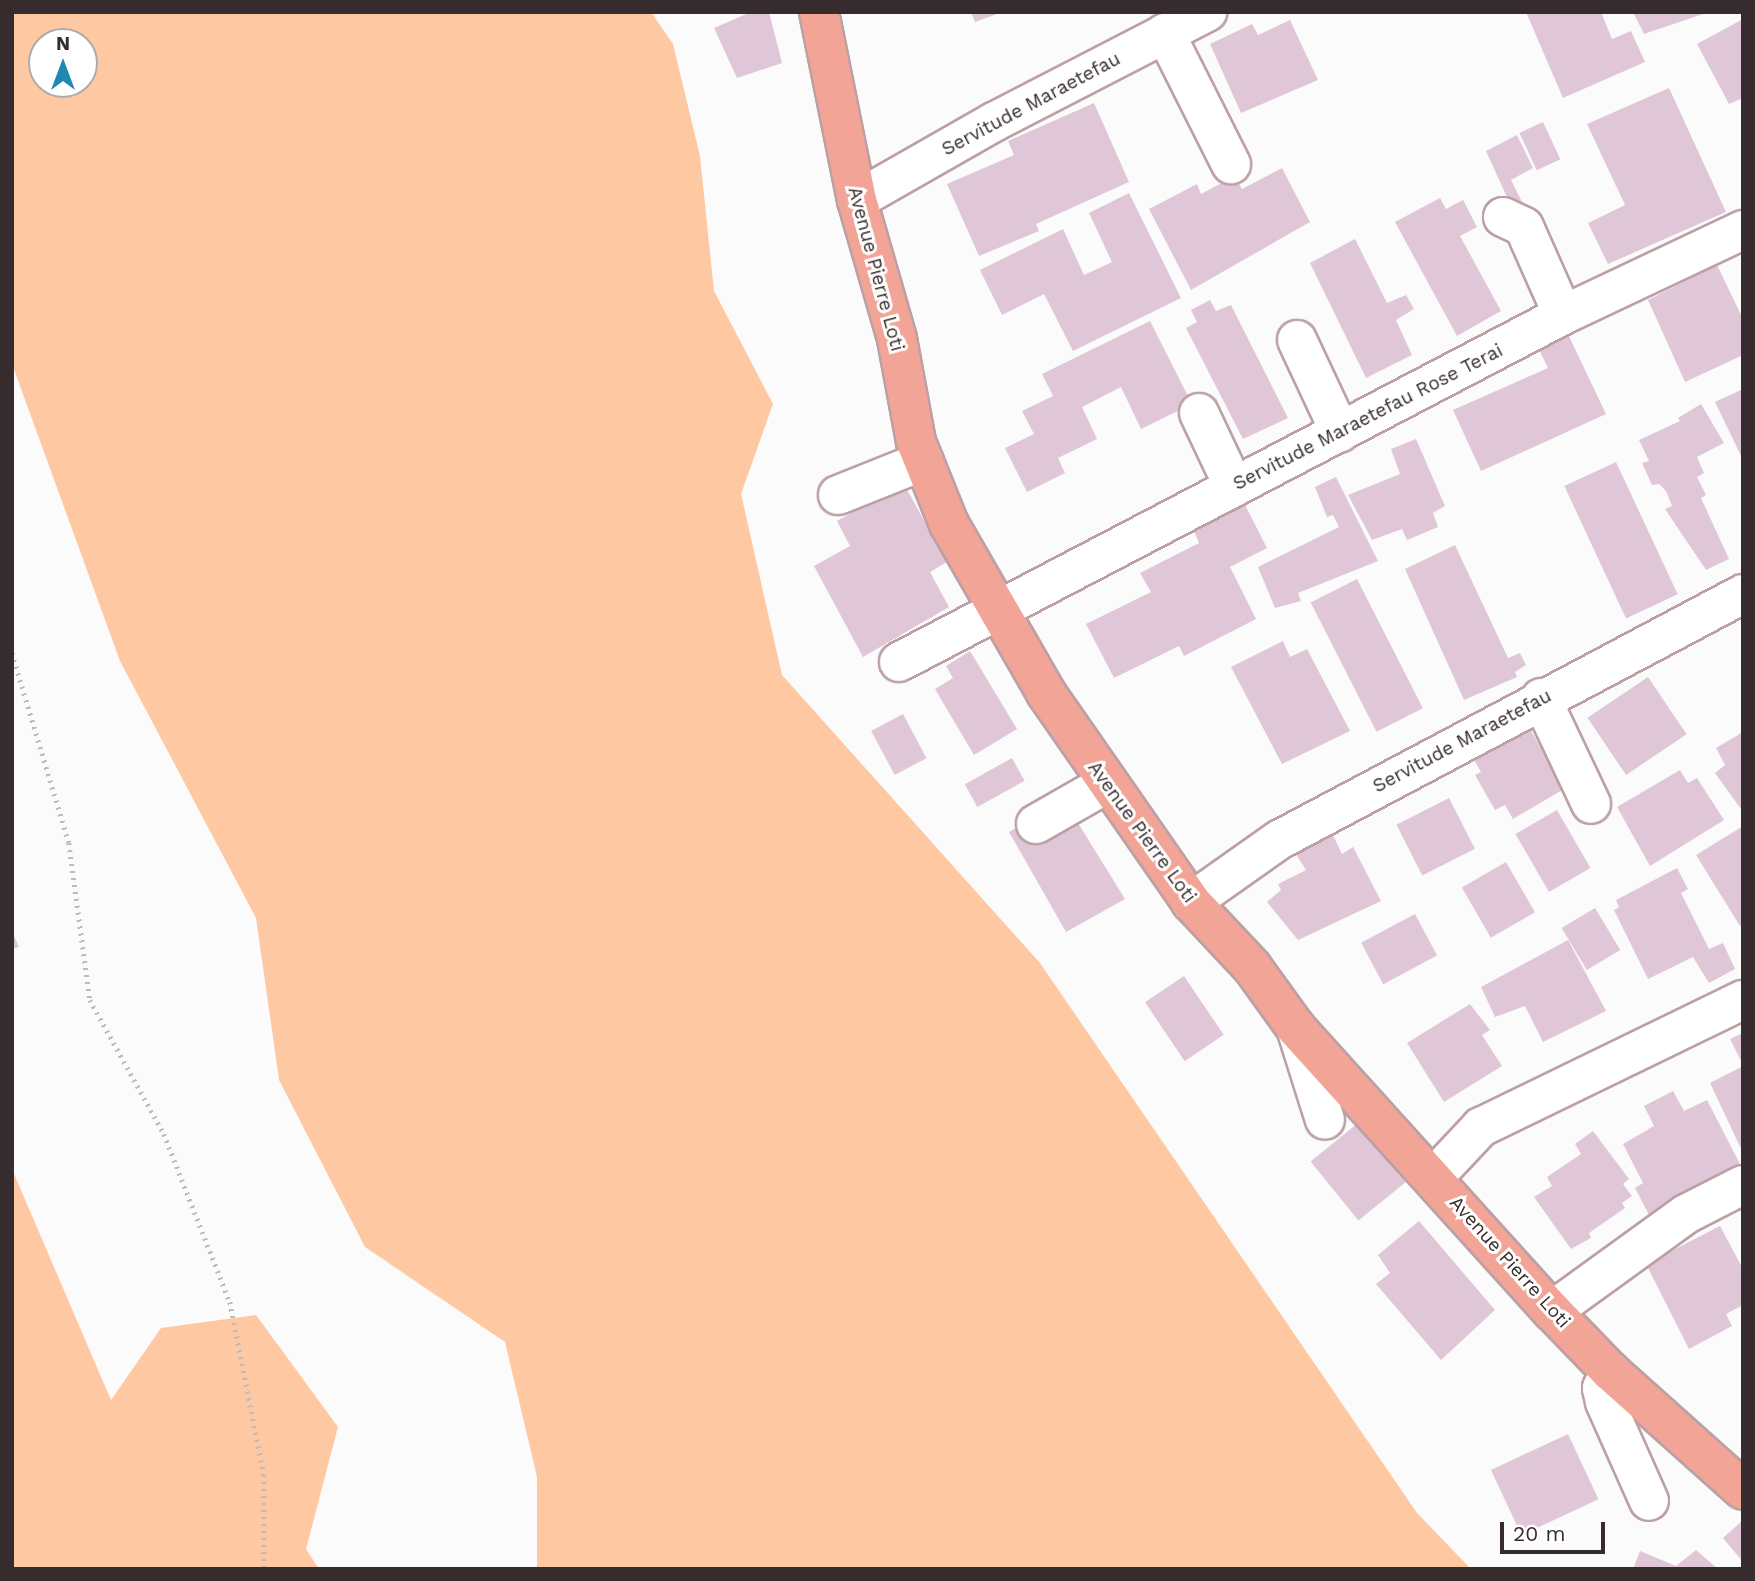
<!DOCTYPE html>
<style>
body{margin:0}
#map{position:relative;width:1755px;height:1581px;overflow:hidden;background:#fbfbfb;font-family:"Work Sans",sans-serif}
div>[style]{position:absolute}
.green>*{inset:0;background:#fec9a2}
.building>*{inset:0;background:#dfc7d7;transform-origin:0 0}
.path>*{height:4.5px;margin-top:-2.25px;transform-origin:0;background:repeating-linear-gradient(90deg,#bfbbbc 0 2px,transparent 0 7px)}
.roads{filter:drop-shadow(2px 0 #bca0a5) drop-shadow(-2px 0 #bca0a5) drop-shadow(0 2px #bca0a5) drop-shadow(0 -2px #bca0a5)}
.minor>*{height:38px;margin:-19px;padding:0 19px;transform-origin:19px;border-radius:19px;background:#fff}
.major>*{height:38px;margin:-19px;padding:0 19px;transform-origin:19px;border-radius:19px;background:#f2a497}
span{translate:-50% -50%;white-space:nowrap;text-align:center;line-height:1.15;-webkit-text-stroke:6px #fff;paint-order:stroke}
.street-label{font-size:19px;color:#362b2d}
.frame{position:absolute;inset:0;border:14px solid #362b2d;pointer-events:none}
.north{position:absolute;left:28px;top:28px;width:70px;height:70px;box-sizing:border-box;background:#fff;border:2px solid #afaaab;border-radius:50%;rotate:0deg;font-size:19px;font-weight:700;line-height:28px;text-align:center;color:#362b2d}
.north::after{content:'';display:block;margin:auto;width:24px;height:32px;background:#2189b1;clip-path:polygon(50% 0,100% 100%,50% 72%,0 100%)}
.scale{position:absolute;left:1500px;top:1522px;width:105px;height:32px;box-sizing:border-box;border:4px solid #362b2d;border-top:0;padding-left:9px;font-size:21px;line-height:24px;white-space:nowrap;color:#362b2d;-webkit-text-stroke:5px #fff;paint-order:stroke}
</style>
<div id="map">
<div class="green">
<div style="clip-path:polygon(evenodd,12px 12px,651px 12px,673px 44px,700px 156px,714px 291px,773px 404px,741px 494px,782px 675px,1040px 963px,1417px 1513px,1471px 1569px,537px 1569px,537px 1477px,505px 1342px,365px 1247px,279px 1080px,256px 918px,120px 661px,12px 364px,12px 12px,42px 42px,84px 42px,84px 84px,42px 84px,42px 42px)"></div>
<div style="clip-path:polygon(12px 1169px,111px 1400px,161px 1328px,256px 1315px,338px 1427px,306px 1549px,319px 1569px,12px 1569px)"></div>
</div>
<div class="building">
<div style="clip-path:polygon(751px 12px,769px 12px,782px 63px,737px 78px,714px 28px)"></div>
<div style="clip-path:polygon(971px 12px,1000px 12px,1000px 13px,975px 22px)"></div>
<div style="clip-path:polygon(1526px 12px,1601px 12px,1612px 39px,1631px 31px,1645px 62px,1563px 98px)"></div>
<div style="clip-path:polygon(1633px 12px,1706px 12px,1706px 13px,1644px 34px)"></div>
<div style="clip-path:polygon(1743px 19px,1743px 98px,1729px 104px,1697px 44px)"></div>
<div style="clip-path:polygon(1290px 20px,1318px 80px,1241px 113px,1210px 44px,1252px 24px,1258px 35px)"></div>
<div style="clip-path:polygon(1669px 88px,1726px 212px,1608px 264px,1588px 223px,1625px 205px,1587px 124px)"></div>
<div style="clip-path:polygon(1094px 103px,1129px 182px,1036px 224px,1039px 231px,979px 256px,947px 184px,1014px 155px,1008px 141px)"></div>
<div style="left:1543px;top:122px;width:41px;height:26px;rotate:65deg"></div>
<div style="clip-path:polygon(1517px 135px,1533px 168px,1511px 180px,1522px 202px,1512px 208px,1486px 151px)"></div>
<div style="clip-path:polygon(1282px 168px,1310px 222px,1191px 290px,1149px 209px,1197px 184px,1201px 194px,1235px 176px,1242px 189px)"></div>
<div style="clip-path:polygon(1129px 193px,1181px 298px,1073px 351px,1044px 294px,1002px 315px,980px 270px,1063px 229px,1084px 275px,1112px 262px,1089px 213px)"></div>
<div style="clip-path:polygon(1440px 198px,1446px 209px,1463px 200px,1477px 227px,1460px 236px,1501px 311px,1457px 336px,1395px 222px)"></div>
<div style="clip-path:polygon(1355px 239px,1387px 303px,1406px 295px,1414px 309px,1396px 320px,1412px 355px,1366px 378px,1310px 263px)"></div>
<div style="clip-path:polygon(1717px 265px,1743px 319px,1743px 355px,1685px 382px,1648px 300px)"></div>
<div style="clip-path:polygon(1210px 300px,1216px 311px,1231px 305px,1288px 418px,1243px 439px,1186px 328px,1197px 322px,1191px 310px)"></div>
<div style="clip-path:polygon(1150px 321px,1192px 404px,1141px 429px,1121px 387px,1082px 407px,1097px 439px,1058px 458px,1065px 473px,1027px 492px,1005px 448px,1034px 434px,1022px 411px,1053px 396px,1042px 374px)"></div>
<div style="clip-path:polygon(1565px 328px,1606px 414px,1481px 471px,1453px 410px,1548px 368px,1536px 343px)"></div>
<div style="clip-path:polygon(1743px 389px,1743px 460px,1715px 402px)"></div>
<div style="clip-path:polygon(1701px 404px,1724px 443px,1697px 457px,1704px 473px,1697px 477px,1706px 495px,1701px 498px,1729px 559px,1706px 570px,1665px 509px,1672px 506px,1666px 491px,1659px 484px,1652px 485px,1642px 463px,1649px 461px,1639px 440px,1680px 421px,1678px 418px)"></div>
<div style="clip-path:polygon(1416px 439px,1445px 506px,1433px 513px,1438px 527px,1407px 540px,1402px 529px,1372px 540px,1348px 495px,1400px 474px,1391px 449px)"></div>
<div style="left:1616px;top:462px;width:146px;height:57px;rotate:65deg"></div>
<div style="clip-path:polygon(1336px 477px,1378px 561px,1298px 593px,1301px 601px,1275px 608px,1258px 567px,1339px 527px,1333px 515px,1327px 517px,1315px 487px)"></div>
<div style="clip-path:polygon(904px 484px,947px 562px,930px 572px,949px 607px,863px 657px,814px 566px,850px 546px,837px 521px)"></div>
<div style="clip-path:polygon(1243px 501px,1267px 548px,1230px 567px,1256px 619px,1184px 656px,1179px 646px,1114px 678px,1086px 624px,1151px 592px,1140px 573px,1199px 543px,1192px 526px)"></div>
<div style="clip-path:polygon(1455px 545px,1508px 658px,1520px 653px,1526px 665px,1515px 672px,1517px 677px,1464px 700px,1405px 569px)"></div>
<div style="left:1357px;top:579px;width:145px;height:52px;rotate:63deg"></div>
<div style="clip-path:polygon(1283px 641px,1290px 657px,1307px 649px,1350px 731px,1282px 764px,1231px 667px)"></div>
<div style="clip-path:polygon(970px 651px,1017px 729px,974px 755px,935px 689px,953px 678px,946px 666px)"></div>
<div style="left:1648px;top:677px;width:69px;height:73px;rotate:56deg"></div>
<div style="left:903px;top:714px;width:50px;height:36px;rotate:62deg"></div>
<div style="clip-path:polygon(1530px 729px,1564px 789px,1513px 819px,1505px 805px,1495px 810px,1475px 775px,1481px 772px,1474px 760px)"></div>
<div style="clip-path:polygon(1743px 732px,1743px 812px,1715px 773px,1725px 765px,1716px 748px)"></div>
<div style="left:1012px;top:758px;width:26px;height:54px;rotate:61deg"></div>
<div style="clip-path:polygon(1680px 770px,1688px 783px,1697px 778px,1724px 820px,1650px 866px,1617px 807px)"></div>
<div style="left:1449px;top:798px;width:57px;height:59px;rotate:63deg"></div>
<div style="left:1557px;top:810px;width:67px;height:48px;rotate:60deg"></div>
<div style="clip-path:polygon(1073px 815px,1125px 899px,1066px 932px,1009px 832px,1031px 820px)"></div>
<div style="clip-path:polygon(1743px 826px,1743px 924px,1740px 926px,1696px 855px)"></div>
<div style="clip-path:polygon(1330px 829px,1342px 854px,1353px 847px,1381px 901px,1298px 940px,1267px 902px,1281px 890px,1278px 884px,1306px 870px,1292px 848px)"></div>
<div style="left:1506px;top:862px;width:58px;height:51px;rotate:60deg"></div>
<div style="clip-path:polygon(1677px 868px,1688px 889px,1681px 893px,1709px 949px,1723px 943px,1735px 969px,1709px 983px,1693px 957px,1648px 979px,1614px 910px,1619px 907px,1616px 900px)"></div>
<div style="left:1595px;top:908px;width:49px;height:39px;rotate:59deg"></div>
<div style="left:1415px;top:914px;width:47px;height:61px;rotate:62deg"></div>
<div style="clip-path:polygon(12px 931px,19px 947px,12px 949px)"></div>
<div style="clip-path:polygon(1568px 940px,1606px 1011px,1543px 1042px,1525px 1006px,1495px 1017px,1481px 987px)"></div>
<div style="left:1184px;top:976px;width:71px;height:47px;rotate:56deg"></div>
<div style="clip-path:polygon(1470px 1004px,1490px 1030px,1482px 1035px,1502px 1066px,1444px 1102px,1407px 1043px)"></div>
<div style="clip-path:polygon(1743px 1033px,1743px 1065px,1730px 1039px)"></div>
<div style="clip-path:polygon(1743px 1066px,1743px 1153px,1710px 1083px)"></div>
<div style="clip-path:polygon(1673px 1091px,1684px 1111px,1707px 1100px,1740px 1164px,1649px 1215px,1635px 1188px,1643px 1183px,1623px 1144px,1654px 1126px,1644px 1106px)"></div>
<div style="left:1358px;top:1123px;width:76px;height:61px;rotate:51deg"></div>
<div style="clip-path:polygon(1593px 1131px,1629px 1179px,1623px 1184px,1632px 1196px,1622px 1203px,1625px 1208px,1589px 1233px,1591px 1238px,1571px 1249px,1534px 1197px,1552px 1186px,1547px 1177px,1581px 1154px,1575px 1144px)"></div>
<div style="clip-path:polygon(1419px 1221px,1495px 1310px,1441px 1360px,1376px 1284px,1390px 1273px,1378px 1255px)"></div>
<div style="clip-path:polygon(1720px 1226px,1743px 1269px,1743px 1305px,1726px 1314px,1732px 1326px,1689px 1349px,1646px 1264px)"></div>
<div style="left:1568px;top:1434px;width:72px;height:85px;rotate:65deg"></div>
<div style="clip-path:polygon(1743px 1520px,1743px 1562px,1723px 1538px)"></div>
<div style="clip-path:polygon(1696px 1550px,1718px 1569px,1633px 1569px,1640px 1551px,1676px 1566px)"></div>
</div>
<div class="path">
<div style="left:12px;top:653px;width:198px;rotate:73.3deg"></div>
<div style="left:69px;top:843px;width:158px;rotate:82.4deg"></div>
<div style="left:90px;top:1000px;width:153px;rotate:61.1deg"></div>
<div style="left:164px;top:1134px;width:180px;rotate:68.6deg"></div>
<div style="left:230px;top:1302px;width:176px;rotate:78.9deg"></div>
<div style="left:264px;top:1475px;width:94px;rotate:90deg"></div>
</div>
<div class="roads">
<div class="minor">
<div style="left:1165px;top:33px;width:147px;rotate:63.3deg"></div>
<div style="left:857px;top:200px;width:158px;rotate:-29.7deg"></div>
<div style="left:994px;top:122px;width:240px;rotate:-27.3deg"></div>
<div style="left:1503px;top:217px;width:23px;rotate:25deg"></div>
<div style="left:1524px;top:227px;width:96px;rotate:66.1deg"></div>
<div style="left:1297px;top:340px;width:102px;rotate:64.9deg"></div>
<div style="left:1199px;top:413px;width:82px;rotate:64.7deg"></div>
<div style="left:838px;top:495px;width:92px;rotate:-21.8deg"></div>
<div style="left:899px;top:662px;width:749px;rotate:-27.59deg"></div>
<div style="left:1563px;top:315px;width:199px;rotate:-25.3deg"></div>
<div style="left:1541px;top:698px;width:117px;rotate:64.7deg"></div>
<div style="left:1036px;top:824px;width:81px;rotate:-29.7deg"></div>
<div style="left:1191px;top:902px;width:108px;rotate:-35.2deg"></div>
<div style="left:1279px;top:840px;width:525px;rotate:-27.93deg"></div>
<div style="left:1296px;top:1028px;width:96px;rotate:72.5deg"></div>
<div style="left:1434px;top:1177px;width:69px;rotate:-46.8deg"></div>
<div style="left:1481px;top:1127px;width:291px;rotate:-25.9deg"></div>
<div style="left:1552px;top:1311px;width:165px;rotate:-35.9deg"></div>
<div style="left:1686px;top:1214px;width:64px;rotate:-27deg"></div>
<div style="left:1610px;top:1371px;width:19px;rotate:115deg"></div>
<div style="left:1602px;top:1388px;width:14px;rotate:78deg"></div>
<div style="left:1605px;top:1402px;width:108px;rotate:66deg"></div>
</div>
<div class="major">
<div style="left:819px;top:12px;width:192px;rotate:78.6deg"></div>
<div style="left:857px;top:200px;width:145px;rotate:73.9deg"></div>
<div style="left:897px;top:339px;width:105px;rotate:79.5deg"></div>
<div style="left:916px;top:442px;width:88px;rotate:68.1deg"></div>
<div style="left:949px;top:524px;width:195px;rotate:60.1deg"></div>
<div style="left:1046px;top:693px;width:254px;rotate:55.2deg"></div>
<div style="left:1191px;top:902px;width:89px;rotate:46.8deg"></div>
<div style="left:1252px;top:967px;width:75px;rotate:54.2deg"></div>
<div style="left:1296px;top:1028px;width:382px;rotate:47.9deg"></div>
<div style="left:1552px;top:1311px;width:83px;rotate:46deg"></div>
<div style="left:1610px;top:1371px;width:178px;rotate:41.8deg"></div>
</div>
</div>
<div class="street-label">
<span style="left:1031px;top:104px;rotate:-28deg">Servitude Maraetefau</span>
<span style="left:876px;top:269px;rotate:75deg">Avenue Pierre Loti</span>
<span style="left:1368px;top:417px;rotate:-27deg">Servitude Maraetefau Rose Terai</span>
<span style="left:1462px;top:741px;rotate:-28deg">Servitude Maraetefau</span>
<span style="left:1142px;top:832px;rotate:54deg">Avenue Pierre Loti</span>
<span style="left:1510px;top:1262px;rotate:48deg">Avenue Pierre Loti</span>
</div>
<div class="frame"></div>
<div class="north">N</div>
<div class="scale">20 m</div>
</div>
